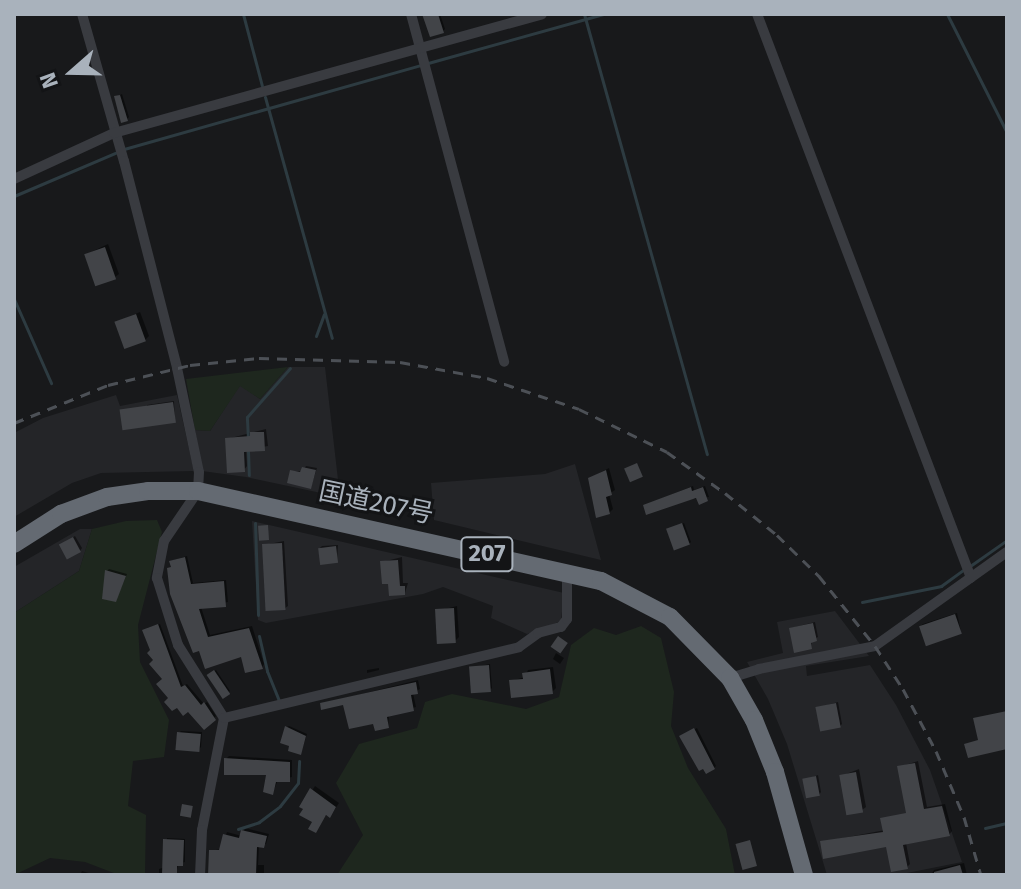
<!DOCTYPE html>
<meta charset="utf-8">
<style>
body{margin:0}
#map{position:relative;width:1021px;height:889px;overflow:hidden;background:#18191b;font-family:"Fira Sans","Noto Sans JP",sans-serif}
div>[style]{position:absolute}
.built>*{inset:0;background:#242528}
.green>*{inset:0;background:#1e271e}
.shadow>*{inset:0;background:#0007}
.stream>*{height:3px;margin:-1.5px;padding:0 1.5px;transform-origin:1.5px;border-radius:1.5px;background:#2d3b41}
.building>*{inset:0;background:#424448;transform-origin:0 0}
.street>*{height:10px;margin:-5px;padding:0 5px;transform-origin:5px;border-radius:5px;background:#393b40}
.highway>*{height:18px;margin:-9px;padding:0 9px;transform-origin:9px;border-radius:9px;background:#646a72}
.rail>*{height:3px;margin-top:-1.5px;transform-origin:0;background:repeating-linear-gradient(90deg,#4c5056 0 10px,transparent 0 18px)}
span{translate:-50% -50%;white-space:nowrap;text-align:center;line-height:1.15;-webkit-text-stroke:6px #131416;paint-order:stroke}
.shield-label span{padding:2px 6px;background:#131416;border:2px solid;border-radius:6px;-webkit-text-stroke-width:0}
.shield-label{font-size:24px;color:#a9b2bc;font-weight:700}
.street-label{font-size:26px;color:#a9b2bc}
.frame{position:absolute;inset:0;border:16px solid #a9b2bc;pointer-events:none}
.north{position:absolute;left:32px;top:32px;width:80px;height:80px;-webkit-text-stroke:6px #131416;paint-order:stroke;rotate:250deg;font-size:22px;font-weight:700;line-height:32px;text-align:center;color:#a9b2bc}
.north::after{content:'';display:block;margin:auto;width:28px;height:36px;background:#a9b2bc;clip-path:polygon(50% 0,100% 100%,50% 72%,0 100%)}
</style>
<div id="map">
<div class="built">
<div style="clip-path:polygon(288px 367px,325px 367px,340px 497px,246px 477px,202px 471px,195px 430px,210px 431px,240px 385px,260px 399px)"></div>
<div style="clip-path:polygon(116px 395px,120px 406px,177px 395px,194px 471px,101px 473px,72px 483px,14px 517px,14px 433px,43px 418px)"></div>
<div style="clip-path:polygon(575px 464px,601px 560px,434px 520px,431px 483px,545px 474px)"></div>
<div style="clip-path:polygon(252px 521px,564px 593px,561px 621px,527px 634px,491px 618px,493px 606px,443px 587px,423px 594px,266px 623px,258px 620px)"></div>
<div style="clip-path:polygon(80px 529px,92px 529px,79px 571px,14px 613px,14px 567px)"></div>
<div style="clip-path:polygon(835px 611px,869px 656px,806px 666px,807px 676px,870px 665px,896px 705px,930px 770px,962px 862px,897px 875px,827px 875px,787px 744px,768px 699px,747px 662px,783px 653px,777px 622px)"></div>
</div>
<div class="green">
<div style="clip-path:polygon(288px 367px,260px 399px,240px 386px,210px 431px,195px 430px,186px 379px)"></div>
<div style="clip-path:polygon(157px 520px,162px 532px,138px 625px,140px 662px,169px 720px,164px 757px,133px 761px,128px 806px,146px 815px,145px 875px,119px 875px,85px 862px,50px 858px,14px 875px,14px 613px,79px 571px,92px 529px,126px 521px)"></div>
<div style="clip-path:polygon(641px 626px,661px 638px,674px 692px,671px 726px,688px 768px,726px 829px,735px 875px,337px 875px,363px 835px,336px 783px,359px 744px,417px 728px,425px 702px,452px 694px,526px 709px,559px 697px,571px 645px,594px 628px,616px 635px)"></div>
</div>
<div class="shadow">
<div style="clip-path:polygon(424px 14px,440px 14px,445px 29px,443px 31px)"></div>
<div style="clip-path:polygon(122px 94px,129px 117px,127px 119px,116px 97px)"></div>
<div style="clip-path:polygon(108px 244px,119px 274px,115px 277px,87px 254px)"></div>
<div style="clip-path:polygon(140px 312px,149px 336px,145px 340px,117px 322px)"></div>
<div style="clip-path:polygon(174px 401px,175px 422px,123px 415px,146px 410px,147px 405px)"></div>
<div style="clip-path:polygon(266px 429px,268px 446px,246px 450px,247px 466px,244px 470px,227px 439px)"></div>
<div style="clip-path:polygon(306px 466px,317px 468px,311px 487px,292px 471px,303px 471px)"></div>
<div style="clip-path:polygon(609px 468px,615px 490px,609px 494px,613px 509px,609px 513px,590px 478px)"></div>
<div style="clip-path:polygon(693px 486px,694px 490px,705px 486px,709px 497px,648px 504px)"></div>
<div style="clip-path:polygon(684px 523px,691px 542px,689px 544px,671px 528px)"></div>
<div style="clip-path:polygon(75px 536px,82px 548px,80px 551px,63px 544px)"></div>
<div style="clip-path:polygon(284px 541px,288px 606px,285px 608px,264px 545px)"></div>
<div style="clip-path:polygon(338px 545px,337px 561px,320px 548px,322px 546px)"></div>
<div style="clip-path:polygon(187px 556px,193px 583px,226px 580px,228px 602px,201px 607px,210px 635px,252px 626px,264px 664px,262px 667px,243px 654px,207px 666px,171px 561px)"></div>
<div style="clip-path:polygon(402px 557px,403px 583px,408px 583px,405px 593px,389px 581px,382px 562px)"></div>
<div style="clip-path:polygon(109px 569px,127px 574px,116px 600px,107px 571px)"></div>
<div style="clip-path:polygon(457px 606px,459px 637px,455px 641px,437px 611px)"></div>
<div style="clip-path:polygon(957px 613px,961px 632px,921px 626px,923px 624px)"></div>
<div style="clip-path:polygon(815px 622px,818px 637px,812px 640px,811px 647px,791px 628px)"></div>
<div style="clip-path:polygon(160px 624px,183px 686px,187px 684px,204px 704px,207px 702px,216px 716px,204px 727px,188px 709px,171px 698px,147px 628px)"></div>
<div style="clip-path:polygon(556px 653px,564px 658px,560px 664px,553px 659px)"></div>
<div style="clip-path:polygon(490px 664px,492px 688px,490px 690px,471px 668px)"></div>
<div style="clip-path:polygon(553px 667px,556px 688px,552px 692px,511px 681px,525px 677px,528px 670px)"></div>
<div style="clip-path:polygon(379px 668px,379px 670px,367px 673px,367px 670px)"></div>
<div style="clip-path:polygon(216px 670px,230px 691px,228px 693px,209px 675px)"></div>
<div style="clip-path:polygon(418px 680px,420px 689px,413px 693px,416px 707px,389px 714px,388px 727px,345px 703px,322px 704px)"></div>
<div style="clip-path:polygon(838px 702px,842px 724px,840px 726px,817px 708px)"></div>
<div style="clip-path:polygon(289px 726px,307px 734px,302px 750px,287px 727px)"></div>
<div style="clip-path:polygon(697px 728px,716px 766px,714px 768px,684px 735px)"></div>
<div style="clip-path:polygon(181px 731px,202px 732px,201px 747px,199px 749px,179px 733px)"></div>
<div style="clip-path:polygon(229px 756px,292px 760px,292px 777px,278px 780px,273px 792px,269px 774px,226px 759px)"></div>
<div style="clip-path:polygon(918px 761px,927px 807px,945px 804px,952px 831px,949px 835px,906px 843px,910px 864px,907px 867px,888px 845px,822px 842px,885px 830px,916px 813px,899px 767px)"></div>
<div style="clip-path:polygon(859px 769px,866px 807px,862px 810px,841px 776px)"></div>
<div style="clip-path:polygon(818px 775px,821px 792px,819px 795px,805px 780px)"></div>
<div style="clip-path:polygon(315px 786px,339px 803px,333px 812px,314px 822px,302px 806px)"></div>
<div style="clip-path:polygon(245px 828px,269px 834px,266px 844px,259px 845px,258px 865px,264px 865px,264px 875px,212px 875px,211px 851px,221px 849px,227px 832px,242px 836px)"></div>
<div style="clip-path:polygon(167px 838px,185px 839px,185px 862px,178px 864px,176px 875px,159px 875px,159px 869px,165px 867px)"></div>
<div style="clip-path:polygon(964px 863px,967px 875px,931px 875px,934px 870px)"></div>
<div style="clip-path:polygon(82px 871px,95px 875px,80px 875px)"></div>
</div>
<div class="stream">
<div style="left:243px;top:14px;width:74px;rotate:75.2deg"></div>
<div style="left:584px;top:14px;width:457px;rotate:74.4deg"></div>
<div style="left:947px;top:14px;width:133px;rotate:63.2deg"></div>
<div style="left:428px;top:63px;width:182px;rotate:-15.6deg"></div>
<div style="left:265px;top:97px;width:250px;rotate:74.5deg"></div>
<div style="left:124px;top:149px;width:309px;rotate:-15.8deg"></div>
<div style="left:14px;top:196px;width:112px;rotate:-23.1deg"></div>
<div style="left:14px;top:299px;width:92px;rotate:66.2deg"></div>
<div style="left:316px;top:336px;width:23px;rotate:-70deg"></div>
<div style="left:248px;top:439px;width:22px;rotate:-93deg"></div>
<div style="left:247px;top:417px;width:65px;rotate:-48.7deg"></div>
<div style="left:248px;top:451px;width:24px;rotate:88deg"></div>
<div style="left:255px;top:523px;width:92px;rotate:88.1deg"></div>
<div style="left:970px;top:566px;width:45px;rotate:-35.1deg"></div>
<div style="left:862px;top:602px;width:81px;rotate:-11.4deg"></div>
<div style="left:941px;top:586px;width:27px;rotate:-36deg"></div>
<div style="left:259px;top:636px;width:36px;rotate:77deg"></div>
<div style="left:267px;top:671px;width:32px;rotate:68deg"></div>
<div style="left:985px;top:828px;width:23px;rotate:-13deg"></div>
<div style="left:238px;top:829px;width:22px;rotate:-18deg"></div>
<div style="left:259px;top:822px;width:26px;rotate:-37deg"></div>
<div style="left:280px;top:806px;width:29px;rotate:-52deg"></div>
<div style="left:298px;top:783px;width:22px;rotate:-87deg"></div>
</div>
<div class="building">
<div style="clip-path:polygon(422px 14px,438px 14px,444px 33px,430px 37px)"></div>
<div style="clip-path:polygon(120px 95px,128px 121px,121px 123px,114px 96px)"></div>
<div style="left:105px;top:247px;width:34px;height:22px;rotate:71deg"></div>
<div style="left:136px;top:314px;width:29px;height:23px;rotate:70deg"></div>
<div style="left:173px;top:402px;width:21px;height:54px;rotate:82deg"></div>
<div style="clip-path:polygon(250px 432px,264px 432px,265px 451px,244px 452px,245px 472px,227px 473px,225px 438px,250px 436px)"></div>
<div style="left:637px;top:463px;width:15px;height:14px;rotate:67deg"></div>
<div style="clip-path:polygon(302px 467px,316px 470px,311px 489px,287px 483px,290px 470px,300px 472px)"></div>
<div style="clip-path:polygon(606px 470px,612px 495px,606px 497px,610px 514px,596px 518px,588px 478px)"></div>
<div style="clip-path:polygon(691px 487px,692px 491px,703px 487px,708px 501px,699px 505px,696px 498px,646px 515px,643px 505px)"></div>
<div style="left:682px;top:523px;width:23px;height:17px;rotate:70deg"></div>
<div style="left:268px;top:525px;width:15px;height:10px;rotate:86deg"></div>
<div style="left:73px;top:537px;width:17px;height:16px;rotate:62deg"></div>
<div style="left:282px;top:543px;width:67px;height:20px;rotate:87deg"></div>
<div style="left:336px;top:546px;width:17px;height:18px;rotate:83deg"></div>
<div style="clip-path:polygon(185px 557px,191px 584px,224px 581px,226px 607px,199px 609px,208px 637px,249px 628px,263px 669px,245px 673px,241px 657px,205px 669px,199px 651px,193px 653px,170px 594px,167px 568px,171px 567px,169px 561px)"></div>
<div style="clip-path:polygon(398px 560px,400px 586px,405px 586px,405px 595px,389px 596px,388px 584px,382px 584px,380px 561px)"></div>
<div style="clip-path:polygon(105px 570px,126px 576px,116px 602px,102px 599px)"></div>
<div style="left:454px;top:608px;width:35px;height:19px;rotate:87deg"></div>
<div style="left:955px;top:614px;width:21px;height:38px;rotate:71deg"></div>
<div style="clip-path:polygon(813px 623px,817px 641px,811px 643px,812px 649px,794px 653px,789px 628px)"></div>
<div style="clip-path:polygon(158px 624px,181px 687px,185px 685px,201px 705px,204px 702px,216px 720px,204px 730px,188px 712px,183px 716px,177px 708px,172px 711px,164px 702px,168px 698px,156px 684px,162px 679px,149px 664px,153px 660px,147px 653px,150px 650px,142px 630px)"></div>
<div style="left:558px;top:636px;width:12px;height:13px;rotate:35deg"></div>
<div style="left:489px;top:665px;width:27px;height:20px;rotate:86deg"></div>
<div style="clip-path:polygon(550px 669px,553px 694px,511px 698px,509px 680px,523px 679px,522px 673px)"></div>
<div style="left:214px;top:670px;width:29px;height:9px;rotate:56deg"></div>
<div style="clip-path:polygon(416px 682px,418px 694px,411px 695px,414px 711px,387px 717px,389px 728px,375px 731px,373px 724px,349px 729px,343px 705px,321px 710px,320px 703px)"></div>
<div style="left:836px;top:703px;width:25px;height:21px;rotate:79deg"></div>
<div style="clip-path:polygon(1007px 711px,1007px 749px,968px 758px,964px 744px,978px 740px,973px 718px)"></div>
<div style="clip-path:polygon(285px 726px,306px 736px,301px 755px,288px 751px,289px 746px,280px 743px)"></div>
<div style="clip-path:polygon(694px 728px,715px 769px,706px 774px,703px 769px,699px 771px,679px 736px)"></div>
<div style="left:177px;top:732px;width:24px;height:18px;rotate:5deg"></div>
<div style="clip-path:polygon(224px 758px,290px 762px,290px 782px,276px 782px,273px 795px,263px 792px,266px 775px,224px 775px)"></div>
<div style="clip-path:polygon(915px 763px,924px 809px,942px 806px,950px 836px,903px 845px,908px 869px,891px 872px,886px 847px,823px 859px,820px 841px,883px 832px,880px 818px,906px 813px,897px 766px)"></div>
<div style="left:856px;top:772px;width:41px;height:17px;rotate:80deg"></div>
<div style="left:816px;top:776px;width:20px;height:14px;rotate:79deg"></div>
<div style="clip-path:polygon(310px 788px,336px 807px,330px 818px,326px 815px,316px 833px,308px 829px,312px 822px,299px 815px,303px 809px,299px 807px)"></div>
<div style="left:182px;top:804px;width:11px;height:12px;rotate:10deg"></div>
<div style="clip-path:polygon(241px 830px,267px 836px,264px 848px,257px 847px,256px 875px,208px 875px,209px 850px,219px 850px,223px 834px,239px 838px)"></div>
<div style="clip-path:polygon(163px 839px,184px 840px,183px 866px,177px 866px,177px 875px,162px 875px)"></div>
<div style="left:750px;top:840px;width:27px;height:15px;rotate:75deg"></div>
<div style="clip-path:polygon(960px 865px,963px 875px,934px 875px,934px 872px)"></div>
</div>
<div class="street">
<div style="left:82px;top:14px;width:153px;rotate:74.1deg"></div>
<div style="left:124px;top:161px;width:214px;rotate:75.6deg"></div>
<div style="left:177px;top:368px;width:106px;rotate:78.1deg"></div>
<div style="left:199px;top:472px;width:19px;rotate:93deg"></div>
<div style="left:198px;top:491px;width:60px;rotate:124.2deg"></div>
<div style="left:164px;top:541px;width:38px;rotate:101deg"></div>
<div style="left:157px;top:578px;width:70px;rotate:72.6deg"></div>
<div style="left:178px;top:645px;width:86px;rotate:57.8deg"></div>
<div style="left:224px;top:718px;width:114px;rotate:101.1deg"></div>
<div style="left:202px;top:830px;width:45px;rotate:92.5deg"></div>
<div style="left:411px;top:14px;width:360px;rotate:75deg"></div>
<div style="left:757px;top:14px;width:603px;rotate:69.22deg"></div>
<div style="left:14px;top:179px;width:110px;rotate:-24.7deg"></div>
<div style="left:114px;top:133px;width:444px;rotate:-15.5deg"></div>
<div style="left:730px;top:678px;width:30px;rotate:-17deg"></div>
<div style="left:759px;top:669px;width:118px;rotate:-11.2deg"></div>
<div style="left:875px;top:646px;width:162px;rotate:-35.5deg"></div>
<div style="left:224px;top:718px;width:303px;rotate:-13.5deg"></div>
<div style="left:519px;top:647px;width:24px;rotate:-36deg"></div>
<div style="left:538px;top:633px;width:24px;rotate:-15deg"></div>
<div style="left:561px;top:627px;width:10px;rotate:-53deg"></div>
<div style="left:567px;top:619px;width:47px;rotate:-90deg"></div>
</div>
<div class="highway">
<div style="left:14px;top:544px;width:56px;rotate:-32.6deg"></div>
<div style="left:61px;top:514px;width:49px;rotate:-20.3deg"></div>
<div style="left:107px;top:497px;width:41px;rotate:-8.3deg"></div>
<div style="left:148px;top:491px;width:50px"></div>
<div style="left:198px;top:491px;width:413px;rotate:12.6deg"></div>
<div style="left:601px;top:581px;width:78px;rotate:27.6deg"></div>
<div style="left:670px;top:617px;width:86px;rotate:45.5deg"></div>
<div style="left:730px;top:678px;width:48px;rotate:60.3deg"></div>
<div style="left:754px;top:720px;width:56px;rotate:68deg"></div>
<div style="left:775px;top:772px;width:107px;rotate:74.3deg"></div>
</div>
<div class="rail">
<div style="left:14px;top:423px;width:101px;rotate:-22deg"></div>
<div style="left:108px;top:385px;width:84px;rotate:-13.7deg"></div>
<div style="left:190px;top:365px;width:69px;rotate:-5.8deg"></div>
<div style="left:259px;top:358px;width:141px;rotate:1.6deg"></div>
<div style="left:400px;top:362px;width:88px;rotate:10.4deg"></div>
<div style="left:487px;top:378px;width:97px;rotate:18.6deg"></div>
<div style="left:579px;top:409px;width:98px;rotate:26deg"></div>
<div style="left:667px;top:452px;width:71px;rotate:35.3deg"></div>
<div style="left:725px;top:493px;width:67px;rotate:38.9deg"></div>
<div style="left:777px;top:535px;width:59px;rotate:44.3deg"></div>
<div style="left:819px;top:576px;width:90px;rotate:51.3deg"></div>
<div style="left:875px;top:646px;width:51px;rotate:56.9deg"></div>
<div style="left:903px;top:689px;width:70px;rotate:62deg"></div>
<div style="left:936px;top:751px;width:72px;rotate:67deg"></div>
<div style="left:964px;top:817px;width:60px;rotate:73.7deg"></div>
</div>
<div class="shield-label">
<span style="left:487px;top:554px">207</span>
</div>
<div class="street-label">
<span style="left:376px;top:503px;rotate:12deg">国道207号</span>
</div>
<div class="frame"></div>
<div class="north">N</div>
</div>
